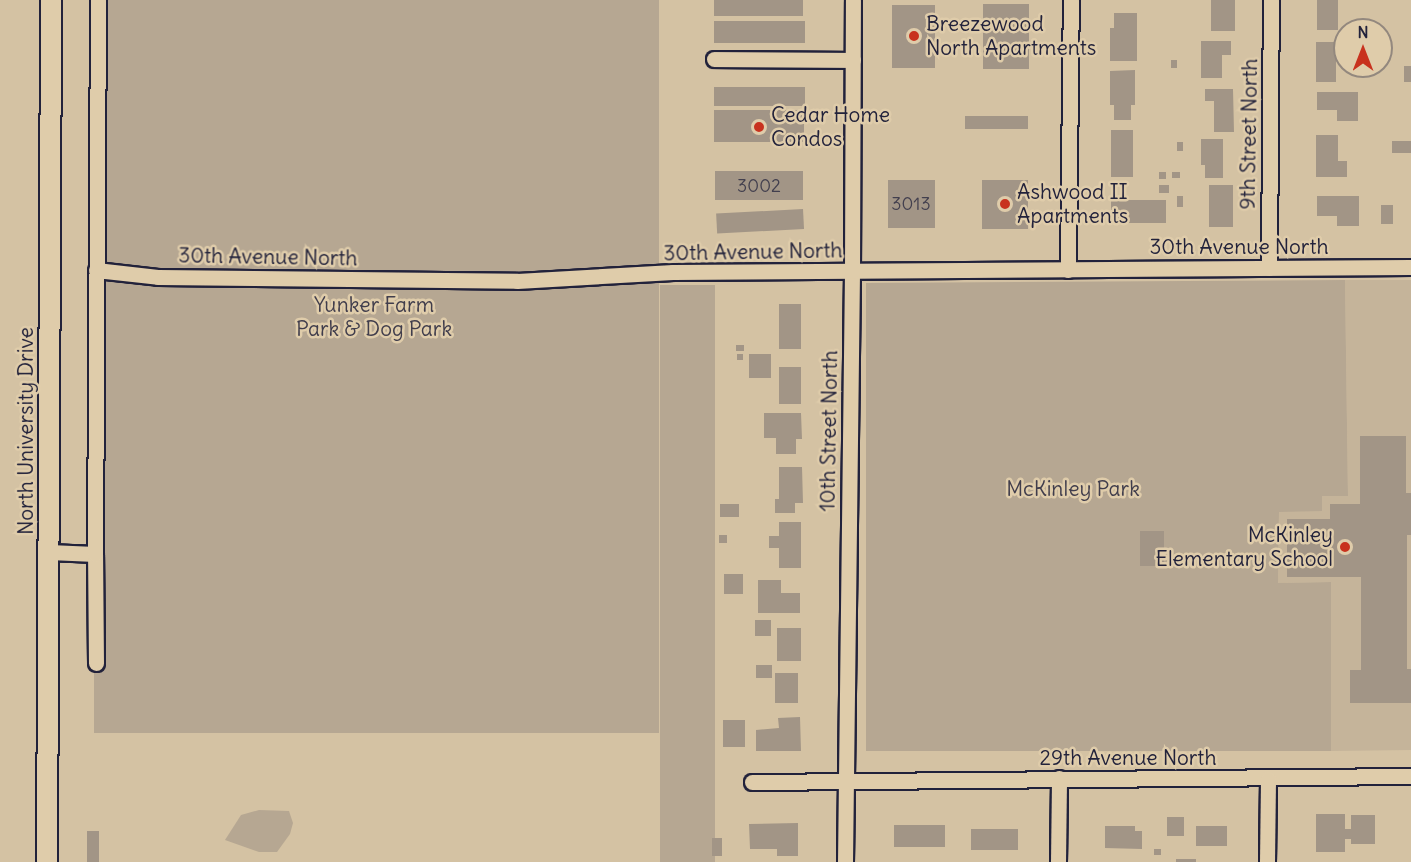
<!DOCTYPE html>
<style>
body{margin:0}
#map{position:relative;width:1411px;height:862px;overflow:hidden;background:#d4c2a3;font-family:Delius,sans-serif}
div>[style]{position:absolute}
.built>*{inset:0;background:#c5b49a}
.green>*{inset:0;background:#b6a792;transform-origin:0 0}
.building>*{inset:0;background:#a29586;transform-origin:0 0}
.roads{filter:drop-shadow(2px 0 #22223b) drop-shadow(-2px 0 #22223b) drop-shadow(0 2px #22223b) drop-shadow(0 -2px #22223b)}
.minor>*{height:15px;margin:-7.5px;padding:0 7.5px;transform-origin:7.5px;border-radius:7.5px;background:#dfccaa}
.major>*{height:20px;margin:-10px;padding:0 10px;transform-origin:10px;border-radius:10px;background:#dfccaa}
.dots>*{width:16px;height:16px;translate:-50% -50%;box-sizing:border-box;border:3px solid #dfccaa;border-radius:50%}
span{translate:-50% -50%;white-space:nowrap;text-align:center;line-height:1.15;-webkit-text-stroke:5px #dfccaa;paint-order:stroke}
.number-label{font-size:18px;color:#423f4e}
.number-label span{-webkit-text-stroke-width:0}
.poi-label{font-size:21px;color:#22223b}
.left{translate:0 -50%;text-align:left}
.right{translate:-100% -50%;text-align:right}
.street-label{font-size:21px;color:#22223b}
.park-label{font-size:21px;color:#403d4c}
.north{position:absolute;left:1333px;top:18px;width:60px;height:60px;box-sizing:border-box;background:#dfccaa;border:2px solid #93887e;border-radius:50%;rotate:0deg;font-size:16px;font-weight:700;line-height:24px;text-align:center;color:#22223b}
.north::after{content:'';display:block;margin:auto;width:21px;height:27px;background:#c8321e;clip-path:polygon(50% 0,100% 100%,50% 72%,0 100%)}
</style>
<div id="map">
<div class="built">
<div style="clip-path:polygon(1345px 280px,1411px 280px,1411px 750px,1331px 751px,1331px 582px,1278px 583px,1279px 511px,1321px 511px,1322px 496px,1348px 495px)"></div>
</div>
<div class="green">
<div style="left:94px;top:0;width:565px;height:733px"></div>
<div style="clip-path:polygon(1345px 280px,1348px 496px,1322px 496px,1322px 511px,1279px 512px,1278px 583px,1331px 582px,1331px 751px,866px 751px,866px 283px)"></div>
<div style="left:660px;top:285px;width:55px;height:577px"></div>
<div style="clip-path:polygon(259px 810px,289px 811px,293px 823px,290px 834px,277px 852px,259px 852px,225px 840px,241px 815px)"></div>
</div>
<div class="building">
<div style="left:714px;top:0;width:89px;height:16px"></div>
<div style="left:1211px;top:0;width:24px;height:31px"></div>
<div style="left:1317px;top:0;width:21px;height:30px"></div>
<div style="left:983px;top:4px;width:46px;height:65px"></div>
<div style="left:892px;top:5px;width:43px;height:63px"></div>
<div style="clip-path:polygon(1114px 13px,1137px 13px,1137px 61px,1110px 61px,1110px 28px,1114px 28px)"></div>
<div style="left:805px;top:21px;width:22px;height:91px;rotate:90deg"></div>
<div style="clip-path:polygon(1201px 41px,1231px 41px,1231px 55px,1222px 55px,1222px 78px,1201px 78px)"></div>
<div style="left:1316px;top:42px;width:20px;height:40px"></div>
<div style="left:1171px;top:60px;width:6px;height:8px"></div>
<div style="left:1404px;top:66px;width:7px;height:16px"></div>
<div style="clip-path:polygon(1135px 70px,1135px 105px,1131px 105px,1131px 120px,1114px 120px,1114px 105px,1110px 105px,1110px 71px)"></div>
<div style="left:805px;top:87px;width:19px;height:91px;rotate:90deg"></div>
<div style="clip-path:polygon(1205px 89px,1233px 89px,1234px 132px,1214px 132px,1214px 101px,1205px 101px)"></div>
<div style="clip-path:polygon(1317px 92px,1358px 92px,1358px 121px,1337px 121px,1337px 110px,1317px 110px)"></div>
<div style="left:804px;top:110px;width:32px;height:90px;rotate:90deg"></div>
<div style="left:965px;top:116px;width:63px;height:13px"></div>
<div style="left:1111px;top:130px;width:22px;height:47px"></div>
<div style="clip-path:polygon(1316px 135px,1338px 135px,1338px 161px,1347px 161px,1347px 177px,1316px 177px)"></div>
<div style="clip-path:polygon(1201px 139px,1223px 139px,1223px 178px,1205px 178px,1205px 165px,1201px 165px)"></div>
<div style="left:1392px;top:141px;width:19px;height:12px"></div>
<div style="left:1177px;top:142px;width:6px;height:9px"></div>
<div style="left:715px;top:171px;width:88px;height:29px"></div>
<div style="left:1159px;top:172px;width:7px;height:7px"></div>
<div style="left:1172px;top:172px;width:8px;height:6px"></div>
<div style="left:888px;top:180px;width:47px;height:48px"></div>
<div style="left:982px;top:180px;width:46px;height:49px"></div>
<div style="left:1159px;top:185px;width:10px;height:8px"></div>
<div style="left:1209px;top:185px;width:24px;height:42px"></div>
<div style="left:1177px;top:196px;width:6px;height:11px"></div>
<div style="clip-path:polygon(1317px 196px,1359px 196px,1359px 226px,1337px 226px,1337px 216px,1317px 216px)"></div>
<div style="left:1111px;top:200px;width:55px;height:23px"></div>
<div style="left:1381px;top:205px;width:12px;height:19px"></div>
<div style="left:803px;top:209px;width:20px;height:87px;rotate:87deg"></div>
<div style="left:779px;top:304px;width:22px;height:45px"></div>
<div style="left:736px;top:345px;width:8px;height:6px"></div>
<div style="left:737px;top:354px;width:6px;height:6px"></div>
<div style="left:771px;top:354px;width:24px;height:22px;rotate:90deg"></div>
<div style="left:779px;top:367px;width:22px;height:37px"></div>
<div style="clip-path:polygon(764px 413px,801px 413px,802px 439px,796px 439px,796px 454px,776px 454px,776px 438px,764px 438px)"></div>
<div style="clip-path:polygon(1360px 436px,1406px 436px,1406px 493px,1411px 493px,1411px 535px,1407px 535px,1407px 669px,1411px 669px,1411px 703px,1350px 703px,1350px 670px,1361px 670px,1361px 577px,1287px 577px,1287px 519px,1330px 519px,1330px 504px,1360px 504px)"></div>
<div style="clip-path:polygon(779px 467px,802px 467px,803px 503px,795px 503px,795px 513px,775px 513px,775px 499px,779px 499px)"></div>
<div style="left:720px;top:504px;width:19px;height:13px"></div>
<div style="clip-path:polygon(779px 522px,801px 522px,801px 568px,779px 568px,779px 548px,769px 548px,769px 536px,779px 536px)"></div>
<div style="left:1140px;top:531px;width:24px;height:35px"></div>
<div style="left:719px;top:535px;width:8px;height:8px"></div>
<div style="left:724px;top:574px;width:19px;height:20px"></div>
<div style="clip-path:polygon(758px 580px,781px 580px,781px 593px,800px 593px,800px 613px,758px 613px)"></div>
<div style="left:755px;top:620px;width:16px;height:16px"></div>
<div style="left:777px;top:628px;width:24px;height:33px"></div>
<div style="left:756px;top:665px;width:16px;height:13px"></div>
<div style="left:775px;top:673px;width:23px;height:30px"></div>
<div style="clip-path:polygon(800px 717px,801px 751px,756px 751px,756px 730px,779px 728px,778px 718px)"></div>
<div style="left:723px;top:720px;width:22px;height:27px"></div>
<div style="clip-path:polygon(1316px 814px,1345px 814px,1345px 829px,1351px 829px,1351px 815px,1375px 815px,1375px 844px,1351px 844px,1351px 839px,1345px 839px,1345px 852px,1316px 852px)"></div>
<div style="left:1167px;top:817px;width:17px;height:19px"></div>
<div style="clip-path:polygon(798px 823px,798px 856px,777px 856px,777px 849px,750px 849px,749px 824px)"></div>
<div style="left:945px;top:825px;width:22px;height:51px;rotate:90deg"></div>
<div style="clip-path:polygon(1105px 826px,1135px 826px,1135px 831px,1142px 831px,1142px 849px,1105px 848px)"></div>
<div style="left:1196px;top:826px;width:31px;height:20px"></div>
<div style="left:971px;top:829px;width:47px;height:21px"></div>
<div style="left:87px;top:831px;width:12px;height:31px"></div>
<div style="left:712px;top:838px;width:10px;height:18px"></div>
<div style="left:1154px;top:849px;width:7px;height:6px"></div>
<div style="left:1176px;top:859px;width:20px;height:3px"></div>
</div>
<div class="roads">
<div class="minor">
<div style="left:714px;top:59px;width:139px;rotate:0.4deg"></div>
<div style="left:1269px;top:268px;width:268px;rotate:-89.6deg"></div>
<div style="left:96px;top:270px;width:62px;rotate:6.4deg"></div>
<div style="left:158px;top:277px;width:359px;rotate:0.6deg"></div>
<div style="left:517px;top:281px;width:156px;rotate:-3.3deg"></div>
<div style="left:673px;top:272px;width:738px;rotate:-0.39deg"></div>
<div style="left:1068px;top:270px;width:270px;rotate:-89.4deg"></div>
<div style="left:49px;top:552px;width:46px;rotate:2.5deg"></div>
<div style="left:96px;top:663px;width:109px;rotate:-90.5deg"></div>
<div style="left:95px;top:554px;width:554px;rotate:-89.69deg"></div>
<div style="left:752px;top:782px;width:659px;rotate:-0.52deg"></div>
<div style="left:845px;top:862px;width:591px;rotate:-89.32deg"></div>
<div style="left:852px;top:271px;width:271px;rotate:-89.8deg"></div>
<div style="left:1058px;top:862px;width:84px;rotate:-89.3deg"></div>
<div style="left:1267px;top:862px;width:83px;rotate:-89.3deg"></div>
</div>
<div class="major">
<div style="left:47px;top:862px;width:862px;rotate:-89.73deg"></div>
</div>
</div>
<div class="dots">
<div style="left:914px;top:36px;background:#c8321e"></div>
<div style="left:759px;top:127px;background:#c8321e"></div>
<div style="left:1005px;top:204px;background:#c8321e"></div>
<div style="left:1345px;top:547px;background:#c8321e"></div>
</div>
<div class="number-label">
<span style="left:759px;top:186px">3002</span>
<span style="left:911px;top:204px">3013</span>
</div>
<div class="poi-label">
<span class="left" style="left:926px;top:36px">Breezewood<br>North Apartments</span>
<span class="left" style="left:771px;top:127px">Cedar Home<br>Condos</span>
<span class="left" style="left:1017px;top:204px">Ashwood II<br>Apartments</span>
<span class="right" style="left:1333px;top:547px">McKinley<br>Elementary School</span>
</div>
<div class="street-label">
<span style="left:1249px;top:134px;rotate:-89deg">9th Street North</span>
<span style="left:1239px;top:247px">30th Avenue North</span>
<span style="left:753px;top:252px;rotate:-1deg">30th Avenue North</span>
<span style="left:268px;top:257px;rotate:1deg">30th Avenue North</span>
<span style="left:26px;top:431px;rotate:-90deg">North University Drive</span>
<span style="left:829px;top:431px;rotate:-89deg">10th Street North</span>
<span style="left:1128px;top:758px">29th Avenue North</span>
</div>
<div class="park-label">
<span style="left:374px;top:317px">Yunker Farm<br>Park &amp; Dog Park</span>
<span style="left:1073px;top:489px">McKinley Park</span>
</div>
<div class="north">N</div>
</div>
